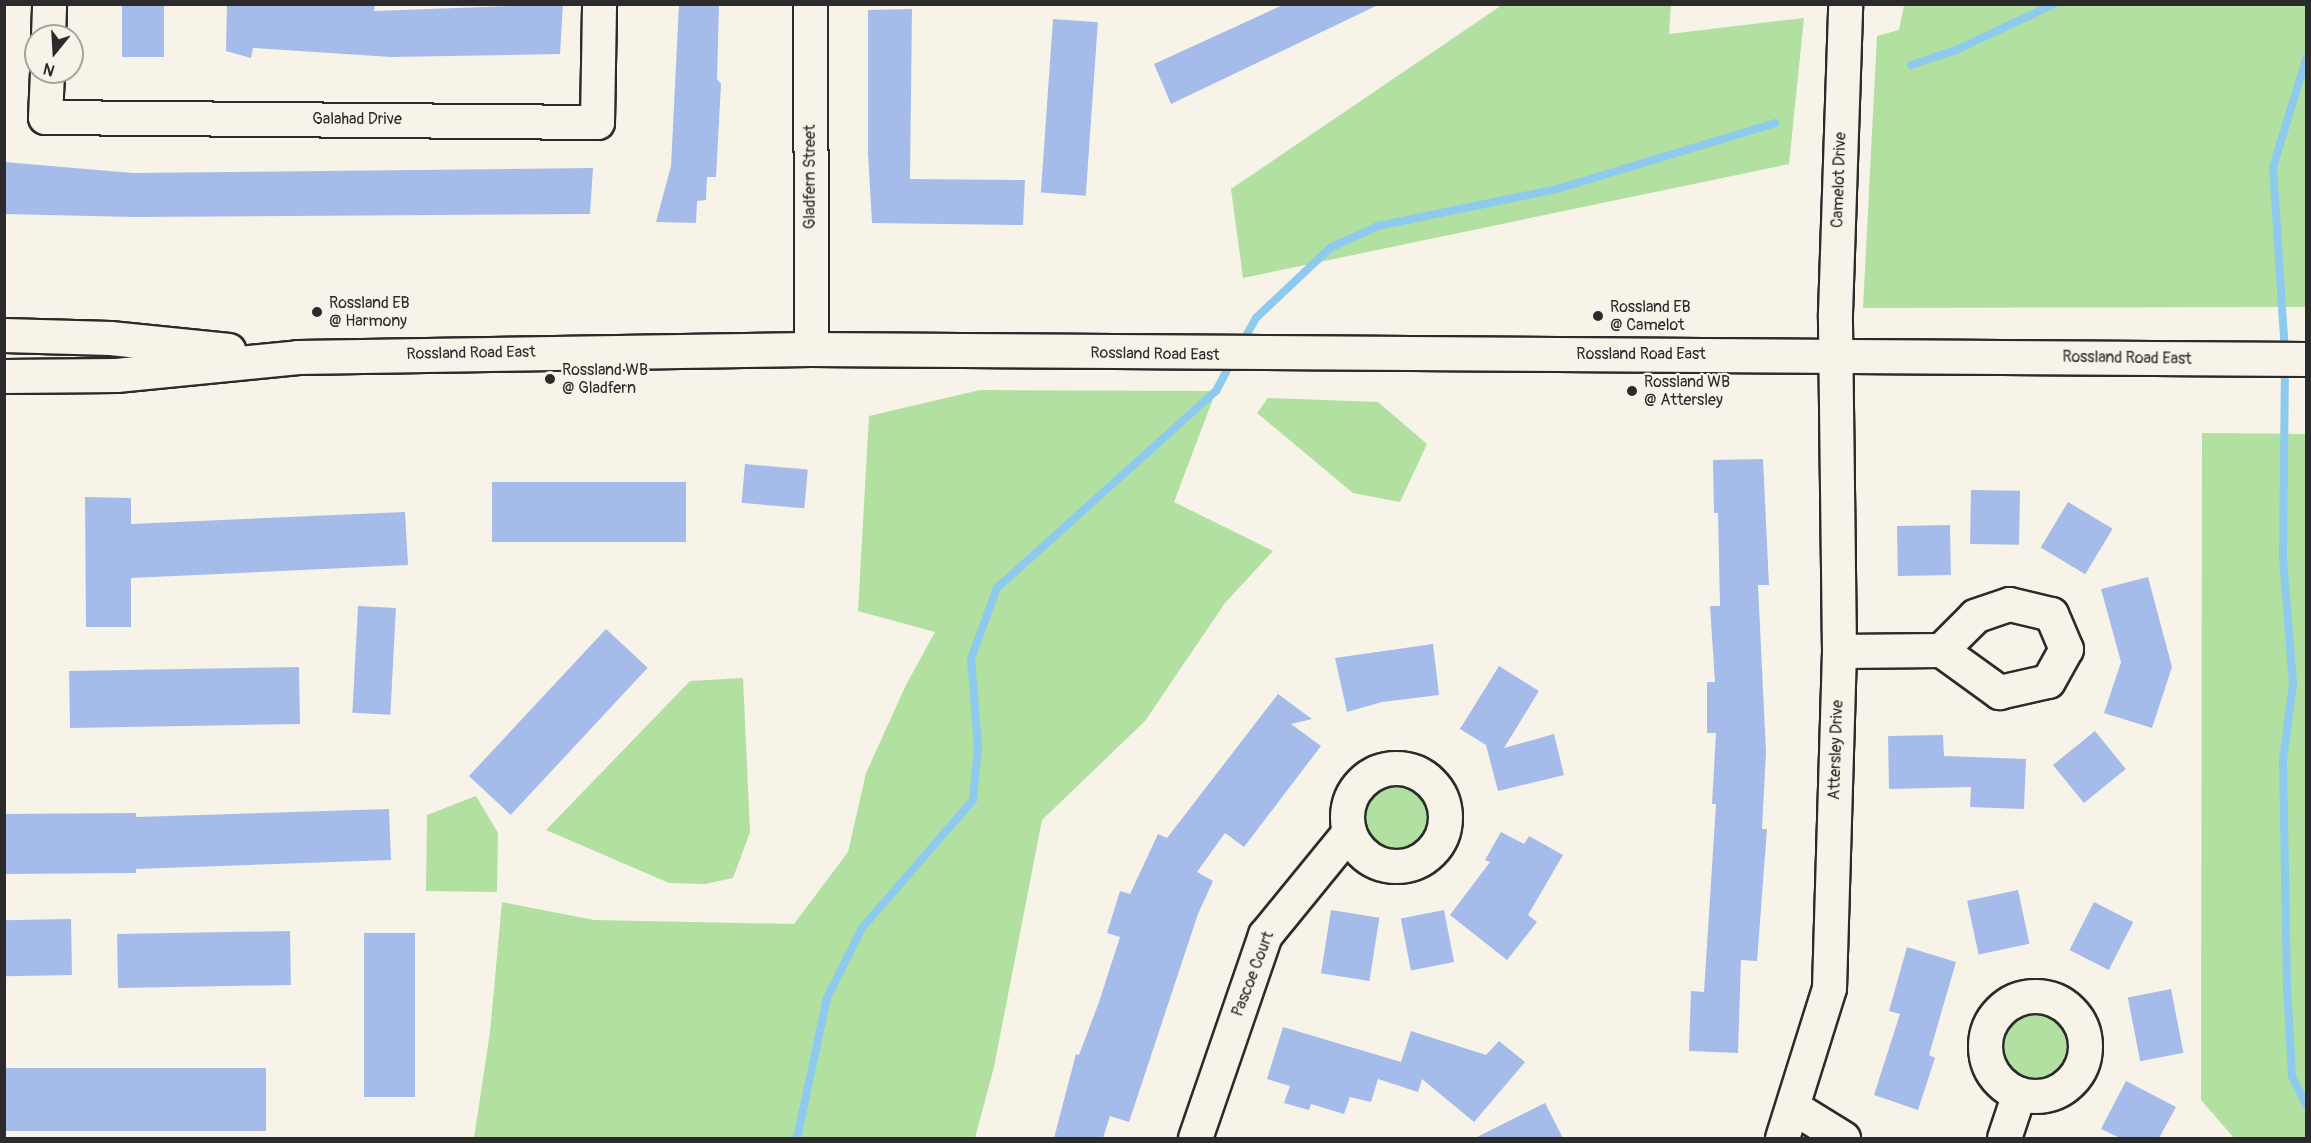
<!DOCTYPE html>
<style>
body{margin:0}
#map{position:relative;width:2311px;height:1143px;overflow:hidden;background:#f7f3e8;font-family:Pangolin,sans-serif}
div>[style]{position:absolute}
.green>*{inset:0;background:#b1e0a0}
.round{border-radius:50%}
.stream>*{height:8px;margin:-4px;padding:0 4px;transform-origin:4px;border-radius:4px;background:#8ecaee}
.building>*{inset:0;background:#a5bcea;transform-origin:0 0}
.roads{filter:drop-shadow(2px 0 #2b2b2b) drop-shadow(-2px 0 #2b2b2b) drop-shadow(0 2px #2b2b2b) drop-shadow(0 -2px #2b2b2b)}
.minor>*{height:33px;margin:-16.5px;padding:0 16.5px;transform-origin:16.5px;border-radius:16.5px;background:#f7f3e8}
.minor>.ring{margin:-16.5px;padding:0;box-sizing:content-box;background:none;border:33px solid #f7f3e8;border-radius:50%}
.major>*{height:33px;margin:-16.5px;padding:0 16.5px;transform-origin:16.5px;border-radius:16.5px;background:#f7f3e8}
.dots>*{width:16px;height:16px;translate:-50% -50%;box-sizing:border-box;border:3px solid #f7f3e8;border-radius:50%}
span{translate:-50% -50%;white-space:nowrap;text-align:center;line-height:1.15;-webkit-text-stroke:4.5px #f7f3e8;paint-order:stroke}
.street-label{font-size:16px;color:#2b2b2b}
.poi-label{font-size:16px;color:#2b2b2b}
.left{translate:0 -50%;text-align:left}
.frame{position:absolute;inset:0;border:6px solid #2b2b2b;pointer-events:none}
.north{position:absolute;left:24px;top:24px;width:60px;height:60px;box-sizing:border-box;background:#f7f3e8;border:2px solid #a5a39c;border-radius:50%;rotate:198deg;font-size:16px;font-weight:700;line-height:24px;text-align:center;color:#2b2b2b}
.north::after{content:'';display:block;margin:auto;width:21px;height:27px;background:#2b2b2b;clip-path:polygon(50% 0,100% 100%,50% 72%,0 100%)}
</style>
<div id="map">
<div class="green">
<div style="clip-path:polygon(1502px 5px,1671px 5px,1669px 34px,1804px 18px,1789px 164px,1243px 278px,1231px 189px)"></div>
<div style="clip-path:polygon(1904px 5px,2306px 5px,2306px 307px,1863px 308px,1877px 36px,1899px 30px)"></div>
<div style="clip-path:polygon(980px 390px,1216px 391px,1174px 502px,1273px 551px,1225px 603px,1145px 721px,1042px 820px,994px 1067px,975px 1138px,474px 1138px,490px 1032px,502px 902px,594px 920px,794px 924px,848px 852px,866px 773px,906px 685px,935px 632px,858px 611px,869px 416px)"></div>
<div style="clip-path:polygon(1268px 398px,1378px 402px,1427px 444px,1400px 502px,1353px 493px,1257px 413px)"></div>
<div style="clip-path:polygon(2202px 433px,2306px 434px,2306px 1138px,2234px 1138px,2201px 1100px)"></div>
<div style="clip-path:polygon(743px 678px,750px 832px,733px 878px,705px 884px,669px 883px,546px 830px,690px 681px)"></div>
<div class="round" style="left:1362px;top:781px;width:70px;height:70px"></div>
<div style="clip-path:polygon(476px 796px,498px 833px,497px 892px,426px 891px,427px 815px)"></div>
<div class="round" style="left:1998px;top:1011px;width:72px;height:72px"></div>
</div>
<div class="stream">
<div style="left:1911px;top:65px;width:47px;rotate:-18.4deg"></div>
<div style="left:1956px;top:50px;width:108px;rotate:-25.1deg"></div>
<div style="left:1241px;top:345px;width:31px;rotate:-61deg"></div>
<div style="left:1256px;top:318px;width:102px;rotate:-43.4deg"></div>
<div style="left:1330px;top:248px;width:53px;rotate:-24.6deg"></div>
<div style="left:1378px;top:226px;width:183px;rotate:-11.7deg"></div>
<div style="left:1557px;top:189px;width:228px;rotate:-16.8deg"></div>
<div style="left:2285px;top:353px;width:186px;rotate:-93.7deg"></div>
<div style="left:2273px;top:167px;width:113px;rotate:-73deg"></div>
<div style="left:2285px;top:366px;width:191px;rotate:90.6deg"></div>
<div style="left:2283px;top:557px;width:127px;rotate:85.5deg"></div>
<div style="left:2293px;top:684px;width:77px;rotate:97.5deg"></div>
<div style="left:2283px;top:760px;width:226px;rotate:89deg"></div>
<div style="left:2287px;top:986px;width:90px;rotate:86.8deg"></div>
<div style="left:2292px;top:1076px;width:32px;rotate:64deg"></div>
<div style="left:797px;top:1138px;width:143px;rotate:-77.9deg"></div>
<div style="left:827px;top:998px;width:78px;rotate:-63.4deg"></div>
<div style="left:862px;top:928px;width:169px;rotate:-49.1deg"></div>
<div style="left:973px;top:800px;width:54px;rotate:-84.7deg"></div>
<div style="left:978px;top:746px;width:87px;rotate:-94.6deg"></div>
<div style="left:971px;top:659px;width:76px;rotate:-69.9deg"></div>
<div style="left:997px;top:588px;width:295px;rotate:-42deg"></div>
<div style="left:1216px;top:391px;width:36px;rotate:-62deg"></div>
</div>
<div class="building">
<div style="left:122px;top:4px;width:42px;height:53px"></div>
<div style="clip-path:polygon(227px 4px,375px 5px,374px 11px,563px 4px,560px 54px,391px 57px,253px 48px,251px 58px,226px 51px)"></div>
<div style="clip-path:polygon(679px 4px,719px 4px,717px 79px,721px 84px,716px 177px,707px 177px,706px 200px,697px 201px,696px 223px,656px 222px,671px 166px)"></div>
<div style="clip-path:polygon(1285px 4px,1380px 4px,1171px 104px,1154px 64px)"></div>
<div style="clip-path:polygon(912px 9px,910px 179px,1025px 180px,1023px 225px,872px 223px,868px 153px,868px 10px)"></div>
<div style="left:1053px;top:19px;width:45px;height:174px;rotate:4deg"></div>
<div style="clip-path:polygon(4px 162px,133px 173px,593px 168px,590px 214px,134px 217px,4px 214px)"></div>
<div style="clip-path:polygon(1763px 459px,1769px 585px,1758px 585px,1766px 752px,1762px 829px,1767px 829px,1757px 961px,1741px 960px,1738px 1053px,1689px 1051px,1691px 991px,1704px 992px,1716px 804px,1712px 804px,1716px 733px,1707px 733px,1707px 682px,1715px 682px,1710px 606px,1720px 606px,1718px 513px,1714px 513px,1713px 460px)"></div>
<div style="left:745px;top:464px;width:63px;height:39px;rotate:5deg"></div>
<div style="left:492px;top:482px;width:194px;height:60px"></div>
<div style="left:1971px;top:490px;width:49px;height:54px;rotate:1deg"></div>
<div style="clip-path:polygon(85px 497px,131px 498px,131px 524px,405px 512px,408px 565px,131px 578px,131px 627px,86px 627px)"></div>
<div style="left:2068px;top:502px;width:52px;height:53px;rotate:31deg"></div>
<div style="left:1950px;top:525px;width:50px;height:53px;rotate:89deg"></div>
<div style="clip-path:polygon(2148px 577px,2172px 667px,2152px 728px,2104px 713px,2121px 662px,2101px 589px)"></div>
<div style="left:358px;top:606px;width:38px;height:107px;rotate:3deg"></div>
<div style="left:606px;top:629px;width:57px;height:201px;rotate:43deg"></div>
<div style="clip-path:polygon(1433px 644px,1439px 695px,1382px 702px,1347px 712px,1335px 658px)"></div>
<div style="clip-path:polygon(1499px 666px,1539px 691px,1504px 748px,1554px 734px,1564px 775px,1498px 791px,1486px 745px,1460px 729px)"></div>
<div style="left:299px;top:667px;width:57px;height:230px;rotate:89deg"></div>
<div style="clip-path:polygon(1278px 694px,1312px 719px,1291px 724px,1321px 746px,1244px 847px,1225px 833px,1197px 872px,1213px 881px,1198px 914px,1129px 1122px,1110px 1116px,1103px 1138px,1054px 1138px,1076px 1054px,1079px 1055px,1099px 1002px,1120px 937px,1107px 933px,1120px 891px,1130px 894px,1158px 834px,1167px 838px)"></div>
<div style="left:2095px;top:731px;width:49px;height:54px;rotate:51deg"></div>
<div style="clip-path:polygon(1943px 735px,1944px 756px,2026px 759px,2024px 809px,1970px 807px,1971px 787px,1889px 789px,1888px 736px)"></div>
<div style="clip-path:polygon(389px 809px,391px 860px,136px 869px,136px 873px,4px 874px,4px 814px,136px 813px,136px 817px)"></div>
<div style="clip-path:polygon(1501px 832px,1524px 844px,1529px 836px,1563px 855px,1528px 915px,1537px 922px,1507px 960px,1450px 915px,1490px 862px,1485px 860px)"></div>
<div style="left:2018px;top:890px;width:55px;height:52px;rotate:78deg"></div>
<div style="left:2094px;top:902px;width:44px;height:54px;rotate:27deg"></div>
<div style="left:1331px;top:910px;width:49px;height:64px;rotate:9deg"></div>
<div style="left:1444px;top:910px;width:53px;height:44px;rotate:79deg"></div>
<div style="left:71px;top:919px;width:56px;height:67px;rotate:89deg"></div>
<div style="left:290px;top:931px;width:54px;height:173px;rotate:89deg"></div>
<div style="left:364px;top:933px;width:51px;height:164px"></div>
<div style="clip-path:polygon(1907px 947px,1956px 962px,1929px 1055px,1935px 1058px,1918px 1110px,1874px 1095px,1900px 1014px,1889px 1011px)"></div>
<div style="left:2171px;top:989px;width:65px;height:44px;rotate:79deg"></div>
<div style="clip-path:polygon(1283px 1027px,1401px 1062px,1411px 1031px,1486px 1055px,1499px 1041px,1525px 1062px,1474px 1122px,1422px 1079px,1418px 1092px,1378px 1079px,1371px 1102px,1350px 1097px,1344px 1114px,1311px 1104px,1309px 1110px,1284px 1103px,1290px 1086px,1267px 1079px)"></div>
<div style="left:266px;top:1068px;width:63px;height:262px;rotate:90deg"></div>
<div style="clip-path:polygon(2126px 1081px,2176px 1107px,2159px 1138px,2120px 1138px,2101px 1129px)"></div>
<div style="clip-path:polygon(1545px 1103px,1563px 1138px,1475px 1138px)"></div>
</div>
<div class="roads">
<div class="minor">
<div style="left:810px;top:4px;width:345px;rotate:89.8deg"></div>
<div style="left:48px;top:36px;width:32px;rotate:-88deg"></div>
<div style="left:47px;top:72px;width:45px;rotate:92.5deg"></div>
<div style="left:45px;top:117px;width:552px;rotate:0.52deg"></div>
<div style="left:597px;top:122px;width:118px;rotate:-89deg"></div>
<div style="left:1839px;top:651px;width:102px;rotate:-0.6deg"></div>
<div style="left:1941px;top:650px;width:72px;rotate:35.9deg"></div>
<div style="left:1999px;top:692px;width:50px;rotate:-12.7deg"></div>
<div style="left:2048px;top:681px;width:37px;rotate:-61deg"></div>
<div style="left:2066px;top:649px;width:38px;rotate:-113deg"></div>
<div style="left:2051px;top:614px;width:43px;rotate:-166.6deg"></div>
<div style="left:2009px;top:604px;width:36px;rotate:161deg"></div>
<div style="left:1975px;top:616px;width:48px;rotate:135deg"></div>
<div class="ring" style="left:1347px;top:768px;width:65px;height:65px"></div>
<div class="ring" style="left:1985px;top:996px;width:67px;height:67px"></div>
<div style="left:1793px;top:1107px;width:59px;rotate:31.8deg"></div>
<div style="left:1195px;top:1138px;width:215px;rotate:-71deg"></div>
<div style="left:1265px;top:935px;width:133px;rotate:-50.8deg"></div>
<div style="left:1782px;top:1138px;width:157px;rotate:-72.6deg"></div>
<div style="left:1829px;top:988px;width:337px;rotate:-88.3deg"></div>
<div style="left:1839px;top:651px;width:338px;rotate:-90.7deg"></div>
<div style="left:1835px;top:313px;width:309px;rotate:-88.1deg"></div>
<div style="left:2004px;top:1138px;width:47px;rotate:-71.6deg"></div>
</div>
<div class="major">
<div style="left:4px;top:335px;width:106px;rotate:1.6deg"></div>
<div style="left:110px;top:338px;width:119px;rotate:5.8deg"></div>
<div style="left:4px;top:376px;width:112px;rotate:-0.5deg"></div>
<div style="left:116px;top:375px;width:183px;rotate:-5.6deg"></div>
<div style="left:298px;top:357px;width:513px;rotate:-0.89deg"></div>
<div style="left:811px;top:349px;width:1495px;rotate:0.38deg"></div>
</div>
</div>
<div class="dots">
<div style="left:317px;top:312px;background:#2b2b2b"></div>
<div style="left:1598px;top:316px;background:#2b2b2b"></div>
<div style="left:550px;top:379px;background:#2b2b2b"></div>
<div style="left:1632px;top:391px;background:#2b2b2b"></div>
</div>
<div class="street-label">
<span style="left:357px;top:119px">Galahad Drive</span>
<span style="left:810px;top:177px;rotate:-90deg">Gladfern Street</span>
<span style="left:1839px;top:180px;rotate:-88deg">Camelot Drive</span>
<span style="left:471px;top:353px;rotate:-1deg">Rossland Road East</span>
<span style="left:1155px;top:354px;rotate:1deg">Rossland Road East</span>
<span style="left:1641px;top:354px">Rossland Road East</span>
<span style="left:2127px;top:358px;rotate:1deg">Rossland Road East</span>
<span style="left:1836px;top:750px;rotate:-88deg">Attersley Drive</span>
<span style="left:1253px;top:974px;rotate:-69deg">Pascoe Court</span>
</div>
<div class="poi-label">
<span class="left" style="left:329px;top:312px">Rossland EB<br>@ Harmony</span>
<span class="left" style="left:1610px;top:316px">Rossland EB<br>@ Camelot</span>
<span class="left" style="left:562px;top:379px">Rossland WB<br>@ Gladfern</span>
<span class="left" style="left:1644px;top:391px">Rossland WB<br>@ Attersley</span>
</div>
<div class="frame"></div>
<div class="north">N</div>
</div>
